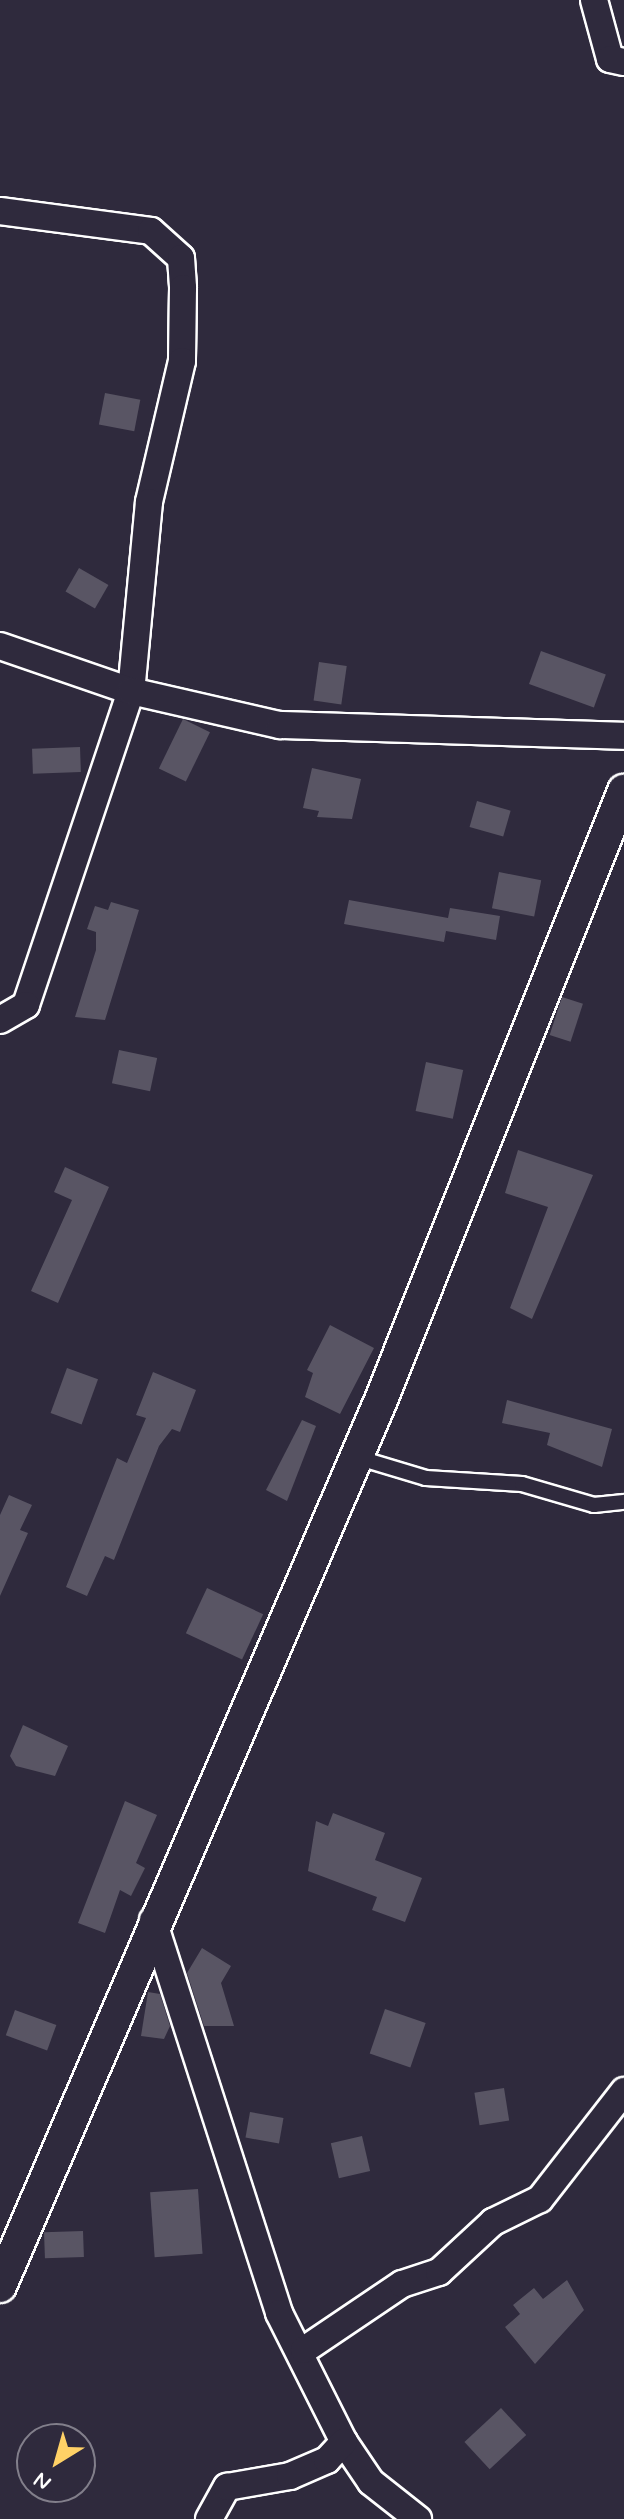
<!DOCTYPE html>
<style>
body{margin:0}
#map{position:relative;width:624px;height:2519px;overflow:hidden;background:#2f2a3d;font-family:Mynerve,sans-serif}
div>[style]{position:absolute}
.building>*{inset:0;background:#595564;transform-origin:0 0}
.roads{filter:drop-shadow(2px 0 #fff) drop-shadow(-2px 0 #fff) drop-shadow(0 2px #fff) drop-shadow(0 -2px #fff)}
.service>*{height:14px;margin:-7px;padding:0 7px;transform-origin:7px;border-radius:7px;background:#2f2a3d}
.minor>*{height:26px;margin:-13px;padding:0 13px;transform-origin:13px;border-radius:13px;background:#2f2a3d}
.tertiary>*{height:32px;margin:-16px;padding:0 16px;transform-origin:16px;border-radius:16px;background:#2f2a3d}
span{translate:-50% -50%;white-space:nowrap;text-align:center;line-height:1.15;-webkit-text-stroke:8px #2f2a3d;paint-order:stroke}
.north{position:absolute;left:16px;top:2423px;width:80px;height:80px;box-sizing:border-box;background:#2f2a3d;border:2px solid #827f8b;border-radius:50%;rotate:217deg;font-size:22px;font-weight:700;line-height:32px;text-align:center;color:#fff}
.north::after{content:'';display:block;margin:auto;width:28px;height:36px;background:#ffd166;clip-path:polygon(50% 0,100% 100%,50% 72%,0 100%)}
</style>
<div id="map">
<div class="building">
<div style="left:105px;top:393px;width:36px;height:32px;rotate:11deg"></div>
<div style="left:79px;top:568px;width:34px;height:27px;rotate:30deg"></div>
<div style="left:541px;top:651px;width:69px;height:35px;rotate:20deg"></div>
<div style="left:319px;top:662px;width:28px;height:39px;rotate:8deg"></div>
<div style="left:183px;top:719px;width:30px;height:55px;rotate:26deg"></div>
<div style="left:80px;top:747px;width:25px;height:48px;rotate:88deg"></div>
<div style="clip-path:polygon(312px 768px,361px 779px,352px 819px,317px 817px,319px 811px,303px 808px)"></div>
<div style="left:477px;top:801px;width:35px;height:27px;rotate:16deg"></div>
<div style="left:499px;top:872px;width:43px;height:37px;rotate:11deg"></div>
<div style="clip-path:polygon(349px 900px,448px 918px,450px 908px,500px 916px,496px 940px,446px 931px,444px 942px,344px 924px)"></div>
<div style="clip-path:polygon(111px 902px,139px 910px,105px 1020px,75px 1017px,96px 950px,96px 932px,87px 929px,95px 906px,108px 910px)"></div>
<div style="left:562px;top:997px;width:22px;height:40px;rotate:18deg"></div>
<div style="left:119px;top:1050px;width:39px;height:34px;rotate:12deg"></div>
<div style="left:426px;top:1062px;width:38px;height:50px;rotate:12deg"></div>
<div style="clip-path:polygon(518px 1150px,593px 1175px,532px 1319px,510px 1308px,548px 1207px,505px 1193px)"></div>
<div style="clip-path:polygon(65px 1167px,109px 1187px,58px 1303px,31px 1291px,72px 1200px,54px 1192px)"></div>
<div style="clip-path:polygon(330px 1325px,374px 1348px,340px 1414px,305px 1397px,313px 1373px,307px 1370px)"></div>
<div style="left:67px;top:1368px;width:33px;height:48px;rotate:20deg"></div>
<div style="clip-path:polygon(153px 1372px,196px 1390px,180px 1432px,172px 1429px,159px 1446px,114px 1560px,105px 1556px,87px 1596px,66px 1587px,117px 1458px,127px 1463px,146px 1418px,136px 1415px)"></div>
<div style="clip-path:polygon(507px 1400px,612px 1429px,602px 1467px,547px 1445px,550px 1433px,502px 1423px)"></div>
<div style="clip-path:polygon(302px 1420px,316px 1426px,287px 1501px,266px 1490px)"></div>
<div style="clip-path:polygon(9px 1495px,32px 1505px,20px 1530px,28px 1533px,0 1596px,0 1515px)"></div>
<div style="left:207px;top:1588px;width:62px;height:50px;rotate:25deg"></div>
<div style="clip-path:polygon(23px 1725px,68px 1746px,55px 1776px,16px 1766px,10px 1756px)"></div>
<div style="clip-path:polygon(125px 1801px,157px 1815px,136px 1863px,145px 1868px,131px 1896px,120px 1890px,105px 1933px,78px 1923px)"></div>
<div style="clip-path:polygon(333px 1813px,385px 1833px,375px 1860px,422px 1878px,405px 1922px,372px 1910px,377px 1897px,308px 1871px,316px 1821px,328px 1826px)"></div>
<div style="clip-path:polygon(202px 1948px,231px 1966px,221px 1983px,234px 2026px,204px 2026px,187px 1973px)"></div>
<div style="clip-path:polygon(148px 1992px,160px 1994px,170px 2026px,164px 2039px,141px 2036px)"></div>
<div style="left:385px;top:2009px;width:43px;height:47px;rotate:19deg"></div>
<div style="left:15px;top:2010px;width:44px;height:27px;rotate:20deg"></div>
<div style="left:504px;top:2088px;width:33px;height:30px;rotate:81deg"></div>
<div style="left:250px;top:2112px;width:34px;height:26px;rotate:10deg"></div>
<div style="left:362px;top:2136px;width:36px;height:32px;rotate:77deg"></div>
<div style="left:198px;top:2189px;width:65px;height:48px;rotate:86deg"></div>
<div style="left:83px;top:2231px;width:26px;height:39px;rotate:88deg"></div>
<div style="clip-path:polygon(567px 2280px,584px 2310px,535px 2364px,505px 2327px,520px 2314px,513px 2305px,534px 2288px,543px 2299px)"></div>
<div style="left:501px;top:2408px;width:37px;height:50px;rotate:47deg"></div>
</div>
<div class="roads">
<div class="service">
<div style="left:356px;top:1457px;width:73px;rotate:16.7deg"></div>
<div style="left:426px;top:1478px;width:96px;rotate:3.6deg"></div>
<div style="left:522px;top:1484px;width:75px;rotate:16.3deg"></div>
<div style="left:594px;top:1505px;width:30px;rotate:-6deg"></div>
</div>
<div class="minor">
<div style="left:594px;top:0;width:61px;rotate:74.8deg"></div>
<div style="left:610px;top:59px;width:14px;rotate:12deg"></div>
<div style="left:0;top:211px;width:152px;rotate:7.5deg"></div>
<div style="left:151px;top:231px;width:40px;rotate:42deg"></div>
<div style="left:181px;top:258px;width:30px;rotate:86deg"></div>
<div style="left:183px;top:288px;width:73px;rotate:90.8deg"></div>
<div style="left:182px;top:361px;width:145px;rotate:103.2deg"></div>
<div style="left:149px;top:502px;width:190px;rotate:95.4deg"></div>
<div style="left:131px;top:691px;width:331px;rotate:108.5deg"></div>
<div style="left:26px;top:1005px;width:30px;rotate:150deg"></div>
<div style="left:0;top:646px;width:139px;rotate:19deg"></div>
<div style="left:131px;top:691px;width:153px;rotate:12.9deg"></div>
<div style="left:280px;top:725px;width:344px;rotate:1.8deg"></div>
<div style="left:153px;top:1920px;width:413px;rotate:72.2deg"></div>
<div style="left:279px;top:2313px;width:144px;rotate:63.3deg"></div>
<div style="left:344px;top:2442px;width:48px;rotate:56deg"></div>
<div style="left:371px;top:2482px;width:60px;rotate:38.2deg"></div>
<div style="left:304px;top:2350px;width:118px;rotate:-34deg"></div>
<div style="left:402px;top:2284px;width:39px;rotate:-18deg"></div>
<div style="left:439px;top:2272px;width:74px;rotate:-42.8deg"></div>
<div style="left:493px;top:2222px;width:52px;rotate:-26.1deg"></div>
<div style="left:540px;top:2199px;width:137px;rotate:-52.1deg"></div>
<div style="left:209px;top:2519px;width:37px;rotate:-61deg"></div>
<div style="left:227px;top:2487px;width:64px;rotate:-9.9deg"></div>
<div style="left:290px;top:2476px;width:40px;rotate:-23.4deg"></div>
<div style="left:327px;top:2460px;width:25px;rotate:-47deg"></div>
</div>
<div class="tertiary">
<div style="left:0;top:2286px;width:964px;rotate:-66.73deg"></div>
<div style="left:381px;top:1400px;width:656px;rotate:-68.25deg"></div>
</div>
</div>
<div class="north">N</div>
</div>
